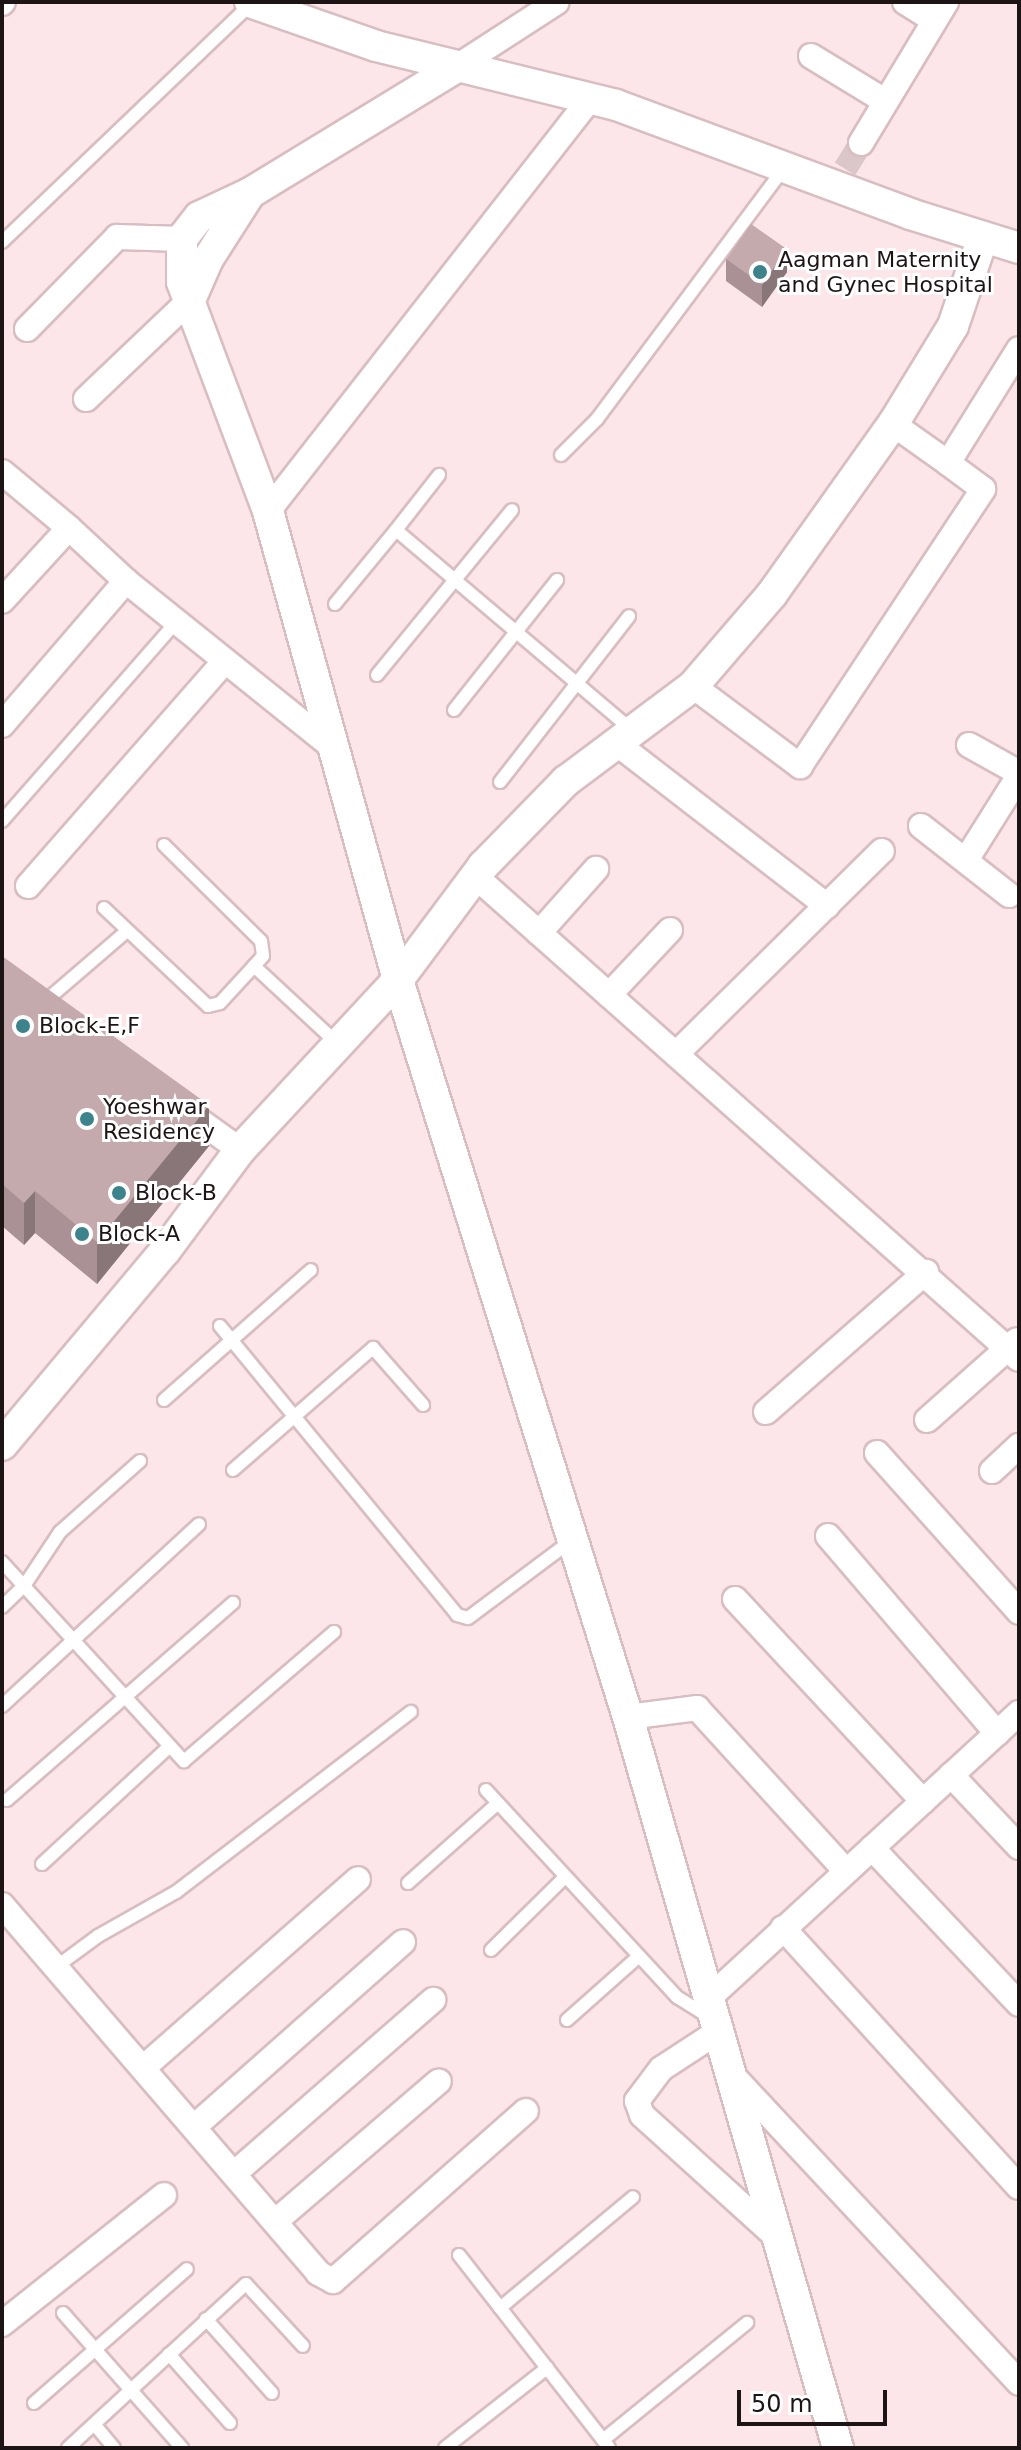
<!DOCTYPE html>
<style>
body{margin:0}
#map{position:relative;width:1021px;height:2450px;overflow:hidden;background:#fde6e9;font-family:"DejaVu Sans",sans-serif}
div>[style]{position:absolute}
.minor-tunnel>*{height:24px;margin-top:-12px;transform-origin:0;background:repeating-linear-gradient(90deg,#dbc6c9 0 24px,transparent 0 36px)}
.roads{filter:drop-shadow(2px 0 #d8bdc1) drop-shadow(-2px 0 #d8bdc1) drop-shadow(0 2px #d8bdc1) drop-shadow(0 -2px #d8bdc1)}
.service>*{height:12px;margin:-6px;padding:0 6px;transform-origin:6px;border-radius:6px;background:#fff}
.minor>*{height:24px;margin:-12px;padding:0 12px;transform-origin:12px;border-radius:12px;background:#fff}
.tertiary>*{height:30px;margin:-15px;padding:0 15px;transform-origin:15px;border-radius:15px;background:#fff}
.wall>*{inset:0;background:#a99195}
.shaded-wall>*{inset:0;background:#897679}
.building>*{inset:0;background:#c4a9ad;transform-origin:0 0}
.dots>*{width:22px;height:22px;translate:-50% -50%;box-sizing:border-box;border:4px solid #fff;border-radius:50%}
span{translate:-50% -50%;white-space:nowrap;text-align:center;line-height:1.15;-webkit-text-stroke:6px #fff;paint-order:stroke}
.poi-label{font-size:22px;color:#1d1415}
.left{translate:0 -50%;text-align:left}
.frame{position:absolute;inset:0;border:4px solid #1d1415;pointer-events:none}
.scale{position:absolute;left:737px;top:2390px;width:150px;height:36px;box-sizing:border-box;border:4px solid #1d1415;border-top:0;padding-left:10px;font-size:24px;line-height:28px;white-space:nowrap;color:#1d1415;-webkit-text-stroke:6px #fff;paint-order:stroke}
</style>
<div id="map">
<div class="minor-tunnel">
<div style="left:845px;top:169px;width:31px;rotate:-58deg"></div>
</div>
<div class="roads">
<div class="service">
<div style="left:2px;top:242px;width:346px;rotate:-43.7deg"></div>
<div style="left:561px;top:455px;width:51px;rotate:-45deg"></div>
<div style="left:597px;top:419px;width:313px;rotate:-53.3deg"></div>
<div style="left:396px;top:530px;width:70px;rotate:-52deg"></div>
<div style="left:335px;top:604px;width:96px;rotate:-50.5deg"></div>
<div style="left:396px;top:530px;width:308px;rotate:40.3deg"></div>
<div style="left:377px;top:675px;width:213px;rotate:-50.7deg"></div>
<div style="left:454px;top:710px;width:166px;rotate:-51.6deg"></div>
<div style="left:500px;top:782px;width:210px;rotate:-52.1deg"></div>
<div style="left:2px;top:821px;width:264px;rotate:-48.8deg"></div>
<div style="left:164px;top:845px;width:136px;rotate:44.7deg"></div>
<div style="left:261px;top:941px;width:15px;rotate:82deg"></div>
<div style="left:263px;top:956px;width:13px;rotate:132deg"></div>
<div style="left:104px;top:908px;width:143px;rotate:43.3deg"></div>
<div style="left:208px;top:1006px;width:12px;rotate:-14deg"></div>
<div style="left:220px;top:1003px;width:50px;rotate:-47.4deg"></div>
<div style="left:254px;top:966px;width:113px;rotate:42.9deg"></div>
<div style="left:42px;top:1004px;width:112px;rotate:-40.7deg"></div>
<div style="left:220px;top:1326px;width:374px;rotate:50.6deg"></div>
<div style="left:457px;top:1615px;width:11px;rotate:15deg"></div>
<div style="left:468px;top:1618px;width:129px;rotate:-36.8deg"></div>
<div style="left:164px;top:1400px;width:196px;rotate:-41.5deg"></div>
<div style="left:233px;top:1470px;width:186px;rotate:-41.1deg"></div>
<div style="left:373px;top:1348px;width:76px;rotate:48.7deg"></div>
<div style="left:2px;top:1562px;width:270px;rotate:47.6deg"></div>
<div style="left:184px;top:1761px;width:198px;rotate:-40.7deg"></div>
<div style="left:2px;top:1607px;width:30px;rotate:-44deg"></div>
<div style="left:24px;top:1586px;width:65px;rotate:-56.3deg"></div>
<div style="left:60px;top:1532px;width:107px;rotate:-41.6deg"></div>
<div style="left:2px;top:1706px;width:268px;rotate:-42.7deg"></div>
<div style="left:486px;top:1790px;width:282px;rotate:47.3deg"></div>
<div style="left:677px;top:1997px;width:39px;rotate:32deg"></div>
<div style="left:7px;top:1800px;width:300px;rotate:-41.1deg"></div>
<div style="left:42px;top:1864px;width:174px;rotate:-42.7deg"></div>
<div style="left:408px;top:1883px;width:120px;rotate:-41.6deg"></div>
<div style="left:491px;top:1950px;width:101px;rotate:-44.6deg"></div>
<div style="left:56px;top:1967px;width:52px;rotate:-36.4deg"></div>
<div style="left:98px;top:1936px;width:90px;rotate:-29.4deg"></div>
<div style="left:176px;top:1892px;width:296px;rotate:-37.5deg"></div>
<div style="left:567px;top:2020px;width:96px;rotate:-41.6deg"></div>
<div style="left:459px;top:2255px;width:244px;rotate:52.1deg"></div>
<div style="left:500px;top:2308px;width:173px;rotate:-39.8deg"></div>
<div style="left:63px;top:2313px;width:180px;rotate:48.6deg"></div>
<div style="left:206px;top:2319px;width:99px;rotate:48.3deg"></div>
<div style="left:169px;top:2354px;width:92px;rotate:48.5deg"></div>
<div style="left:34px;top:2403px;width:203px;rotate:-41.2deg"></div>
<div style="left:94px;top:2424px;width:31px;rotate:50deg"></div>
<div style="left:603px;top:2440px;width:186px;rotate:-39.1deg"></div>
<div style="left:68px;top:2448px;width:242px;rotate:-42.7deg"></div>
<div style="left:246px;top:2284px;width:84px;rotate:47.4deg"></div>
<div style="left:445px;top:2448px;width:130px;rotate:-38.1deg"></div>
</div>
<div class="minor">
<div style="left:905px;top:2px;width:34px;rotate:32deg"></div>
<div style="left:2px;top:3px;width:1px;rotate:-45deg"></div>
<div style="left:811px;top:56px;width:87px;rotate:31.3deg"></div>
<div style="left:455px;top:68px;width:121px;rotate:-32.9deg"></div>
<div style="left:861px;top:143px;width:165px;rotate:-58.9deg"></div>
<div style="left:27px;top:329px;width:129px;rotate:-45.6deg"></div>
<div style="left:117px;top:237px;width:65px;rotate:1.8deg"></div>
<div style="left:86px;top:399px;width:144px;rotate:-43.6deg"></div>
<div style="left:893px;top:424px;width:67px;rotate:35.3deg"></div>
<div style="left:948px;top:463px;width:134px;rotate:-58.1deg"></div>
<div style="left:2px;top:472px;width:87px;rotate:39.9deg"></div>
<div style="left:268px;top:511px;width:523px;rotate:-51.99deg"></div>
<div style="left:2px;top:601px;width:99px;rotate:-47.5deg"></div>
<div style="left:69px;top:528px;width:78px;rotate:42.9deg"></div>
<div style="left:126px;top:581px;width:270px;rotate:38.8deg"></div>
<div style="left:693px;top:686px;width:134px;rotate:36.8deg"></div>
<div style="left:800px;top:766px;width:332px;rotate:-56.5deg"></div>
<div style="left:983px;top:489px;width:44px;rotate:-143.4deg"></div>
<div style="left:2px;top:725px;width:190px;rotate:-49.3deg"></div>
<div style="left:615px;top:742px;width:268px;rotate:37.7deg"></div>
<div style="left:969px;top:745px;width:57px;rotate:29.2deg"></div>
<div style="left:921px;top:826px;width:112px;rotate:38.1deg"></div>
<div style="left:966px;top:860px;width:99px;rotate:-57.8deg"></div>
<div style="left:475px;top:876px;width:727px;rotate:41.6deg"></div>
<div style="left:28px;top:886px;width:299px;rotate:-48.8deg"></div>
<div style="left:539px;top:933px;width:86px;rotate:-48.3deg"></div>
<div style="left:609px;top:995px;width:89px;rotate:-46.8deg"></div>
<div style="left:676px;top:1054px;width:289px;rotate:-44.6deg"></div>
<div style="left:183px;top:1109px;width:70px;rotate:35.7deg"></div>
<div style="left:766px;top:1412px;width:213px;rotate:-41.2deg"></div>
<div style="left:927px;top:1420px;width:120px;rotate:-41.6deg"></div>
<div style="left:877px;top:1453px;width:213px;rotate:48.2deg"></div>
<div style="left:992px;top:1471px;width:37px;rotate:-43deg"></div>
<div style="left:828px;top:1536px;width:260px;rotate:49.4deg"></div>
<div style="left:735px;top:1599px;width:276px;rotate:47.1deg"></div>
<div style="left:628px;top:1717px;width:70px;rotate:-7.4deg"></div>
<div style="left:697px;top:1708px;width:221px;rotate:47.6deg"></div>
<div style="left:951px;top:1775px;width:99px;rotate:46.6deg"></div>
<div style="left:872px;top:1848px;width:214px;rotate:46.7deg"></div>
<div style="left:2px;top:1905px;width:485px;rotate:49.3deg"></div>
<div style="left:318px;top:2273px;width:17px;rotate:28deg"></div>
<div style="left:333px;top:2281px;width:257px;rotate:-41.4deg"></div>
<div style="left:783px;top:1928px;width:350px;rotate:47.7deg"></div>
<div style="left:709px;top:1998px;width:421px;rotate:-42.6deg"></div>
<div style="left:719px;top:2031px;width:69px;rotate:146.8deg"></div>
<div style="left:661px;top:2069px;width:40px;rotate:127deg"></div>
<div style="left:637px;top:2101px;width:15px;rotate:70deg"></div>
<div style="left:642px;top:2115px;width:186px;rotate:42.2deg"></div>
<div style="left:143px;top:2068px;width:286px;rotate:-41.3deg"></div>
<div style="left:734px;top:2077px;width:418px;rotate:47deg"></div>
<div style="left:194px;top:2127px;width:279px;rotate:-41.5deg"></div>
<div style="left:236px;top:2172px;width:262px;rotate:-41.1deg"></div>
<div style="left:277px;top:2220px;width:213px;rotate:-40.6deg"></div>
<div style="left:2px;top:2324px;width:207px;rotate:-38.5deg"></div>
</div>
<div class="tertiary">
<div style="left:250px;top:2px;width:133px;rotate:19.2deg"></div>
<div style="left:376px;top:46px;width:247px;rotate:13.8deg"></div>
<div style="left:616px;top:105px;width:314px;rotate:20.3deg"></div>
<div style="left:910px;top:214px;width:114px;rotate:17.3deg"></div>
<div style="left:455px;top:68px;width:240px;rotate:148.6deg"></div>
<div style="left:250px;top:193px;width:56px;rotate:154.8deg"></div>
<div style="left:199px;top:217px;width:28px;rotate:128deg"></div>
<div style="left:182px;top:239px;width:43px;rotate:90deg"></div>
<div style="left:182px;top:282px;width:245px;rotate:69.4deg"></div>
<div style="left:268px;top:511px;width:487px;rotate:74.5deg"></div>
<div style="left:398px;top:980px;width:772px;rotate:72.67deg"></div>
<div style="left:628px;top:1717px;width:761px;rotate:73.97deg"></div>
<div style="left:190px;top:300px;width:45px;rotate:-66.3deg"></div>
<div style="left:208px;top:259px;width:78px;rotate:-57.5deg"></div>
<div style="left:2px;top:1445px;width:253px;rotate:-50deg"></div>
<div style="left:165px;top:1251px;width:126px;rotate:-53.4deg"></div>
<div style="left:240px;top:1150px;width:232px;rotate:-47.1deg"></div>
<div style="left:398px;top:980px;width:142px;rotate:-53.3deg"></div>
<div style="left:483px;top:866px;width:119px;rotate:-45.7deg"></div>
<div style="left:566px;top:781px;width:159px;rotate:-36.8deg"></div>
<div style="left:693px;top:686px;width:121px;rotate:-49.3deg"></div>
<div style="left:772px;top:594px;width:209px;rotate:-54.6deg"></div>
<div style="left:893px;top:424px;width:115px;rotate:-58.5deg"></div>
<div style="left:953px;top:326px;width:94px;rotate:-71.4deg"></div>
</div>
</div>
<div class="wall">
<div style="clip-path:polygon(726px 259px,787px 272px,762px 307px,726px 281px)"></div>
<div style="clip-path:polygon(2px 956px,209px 1146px,97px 1284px,35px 1233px,24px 1245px,2px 1226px)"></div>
</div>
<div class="shaded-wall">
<div style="clip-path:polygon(787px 249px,787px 272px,762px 307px,762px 284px)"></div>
<div style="clip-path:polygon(209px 1105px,209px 1146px,97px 1284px,97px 1242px)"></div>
<div style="clip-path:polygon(35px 1191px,35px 1233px,24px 1245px,24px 1203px)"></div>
</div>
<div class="building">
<div style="left:751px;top:224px;width:44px;height:43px;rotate:35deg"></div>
<div style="clip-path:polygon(2px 956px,209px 1105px,97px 1242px,35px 1191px,24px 1203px,2px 1184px)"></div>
</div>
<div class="dots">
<div style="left:760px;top:272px;background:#3c838c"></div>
<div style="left:23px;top:1026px;background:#3c838c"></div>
<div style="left:87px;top:1119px;background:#3c838c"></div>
<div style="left:119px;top:1193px;background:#3c838c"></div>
<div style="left:82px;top:1234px;background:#3c838c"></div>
</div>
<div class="poi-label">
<span class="left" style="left:778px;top:272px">Aagman Maternity<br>and Gynec Hospital</span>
<span class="left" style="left:39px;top:1026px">Block-E,F</span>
<span class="left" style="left:103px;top:1119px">Yoeshwar<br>Residency</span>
<span class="left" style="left:135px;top:1193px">Block-B</span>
<span class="left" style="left:98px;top:1234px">Block-A</span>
</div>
<div class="frame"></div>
<div class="scale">50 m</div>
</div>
